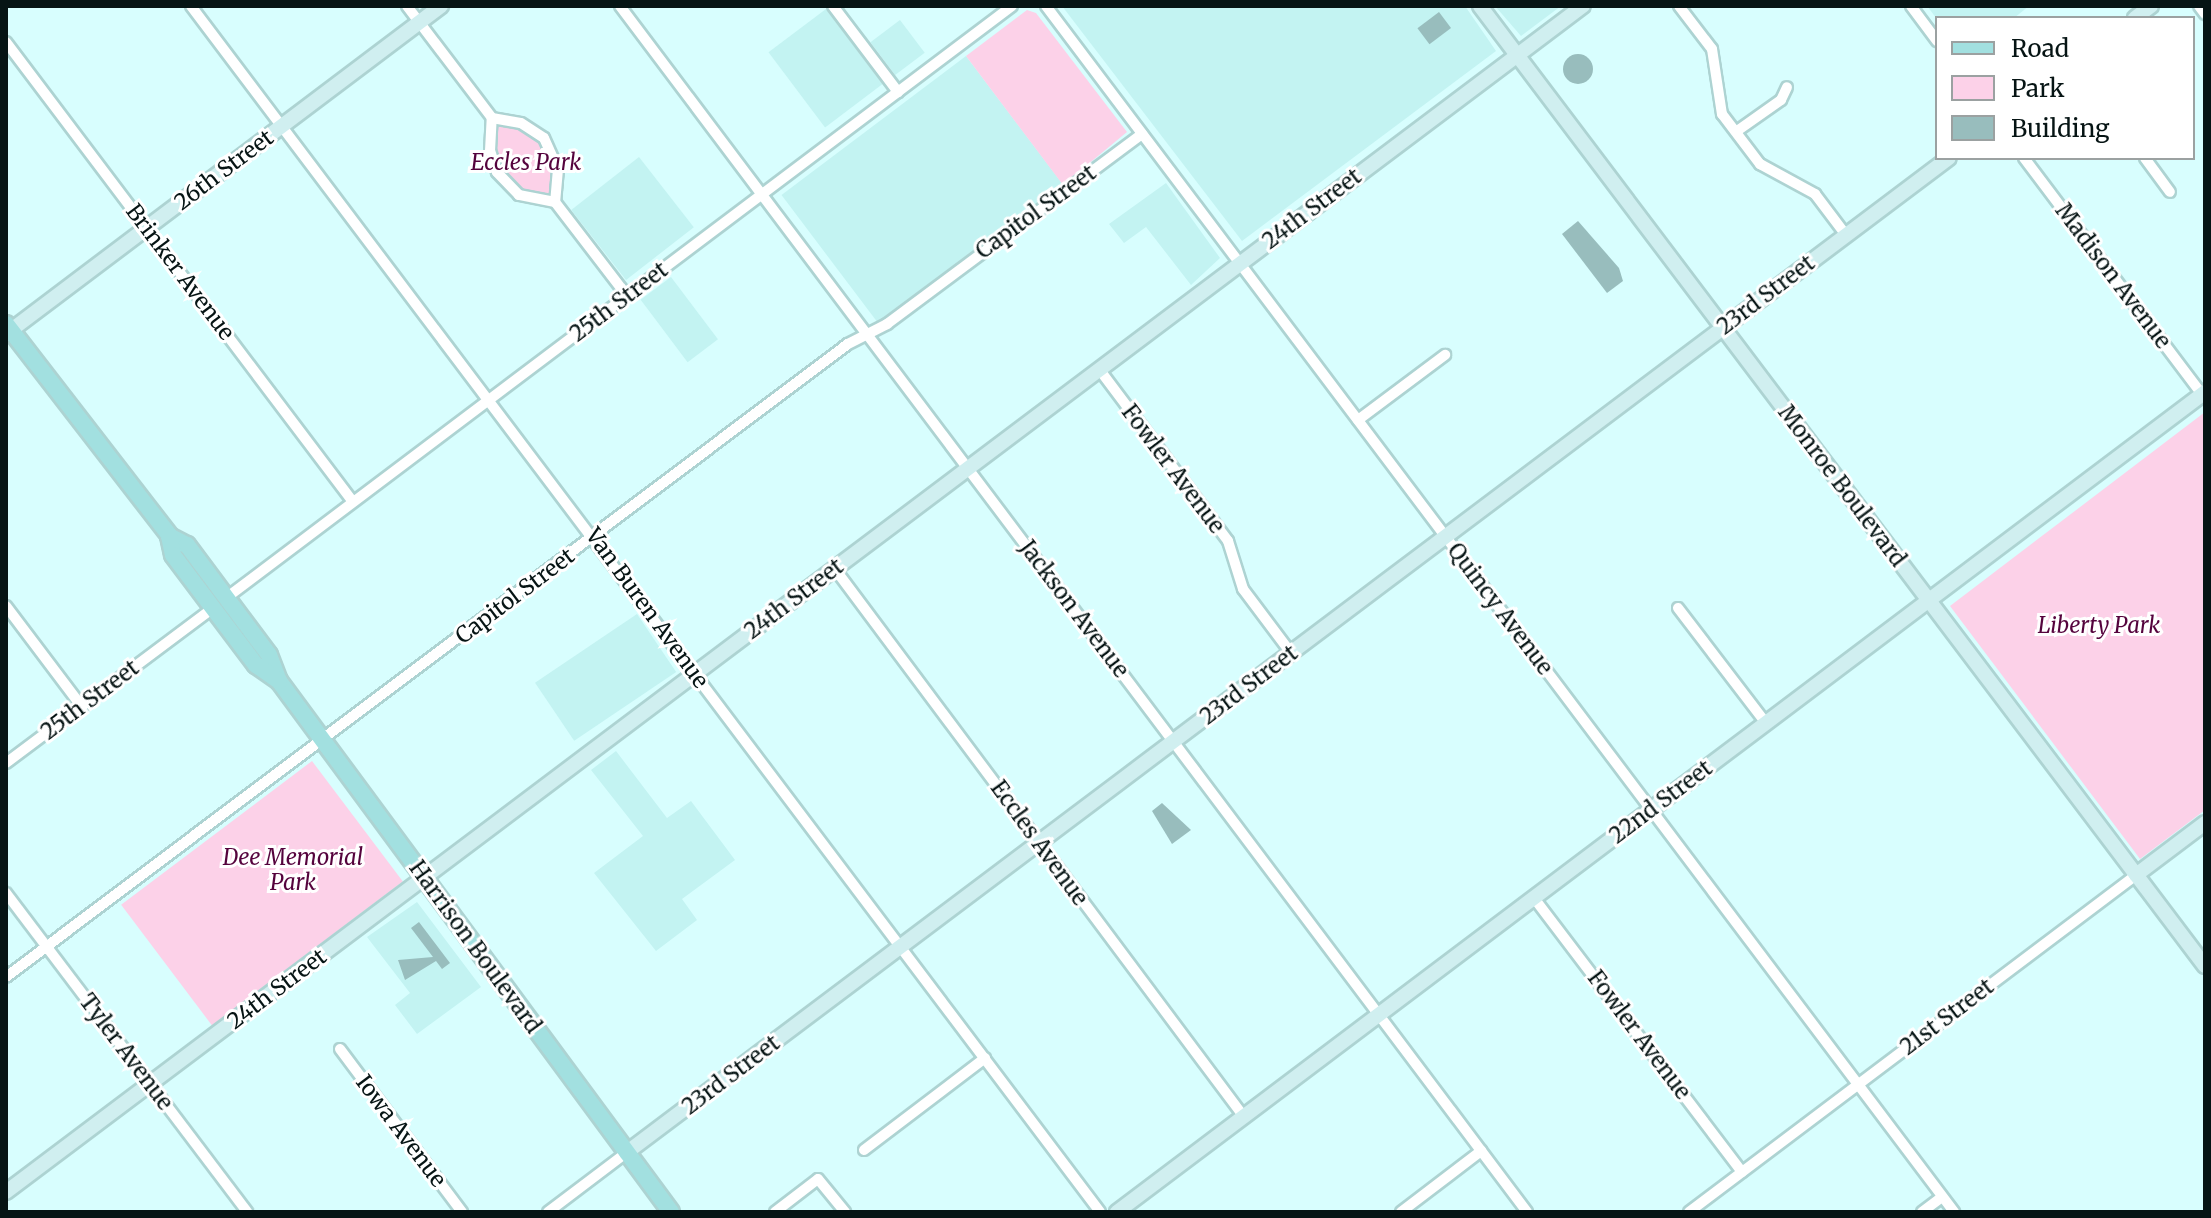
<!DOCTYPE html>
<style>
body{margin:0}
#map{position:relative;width:2211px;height:1218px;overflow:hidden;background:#d8fefe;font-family:Merriweather,serif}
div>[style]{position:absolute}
.built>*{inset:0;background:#c3f3f2;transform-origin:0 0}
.green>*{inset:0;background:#fcd1e8;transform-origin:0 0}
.building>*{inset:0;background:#98bdbd;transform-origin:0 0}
.round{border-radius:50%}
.roads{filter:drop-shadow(2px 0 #add3d2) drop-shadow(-2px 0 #add3d2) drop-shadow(0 2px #add3d2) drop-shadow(0 -2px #add3d2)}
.street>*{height:10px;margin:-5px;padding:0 5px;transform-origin:5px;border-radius:5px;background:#fff}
.secondary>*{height:14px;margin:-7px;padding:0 7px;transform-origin:7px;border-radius:7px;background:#d0eff0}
.primary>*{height:16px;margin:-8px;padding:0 8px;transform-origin:8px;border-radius:8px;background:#a2e0e0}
span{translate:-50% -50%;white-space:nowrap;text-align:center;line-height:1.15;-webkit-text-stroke:6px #fff;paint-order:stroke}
.park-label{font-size:22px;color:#55033d;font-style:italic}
.street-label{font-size:22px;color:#061414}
.frame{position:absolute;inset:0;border:8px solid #061414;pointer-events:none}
.legend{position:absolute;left:1935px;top:16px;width:260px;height:144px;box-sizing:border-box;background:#fff;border:2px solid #9ba1a1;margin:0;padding:10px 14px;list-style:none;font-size:24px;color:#061414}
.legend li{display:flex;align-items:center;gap:16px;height:40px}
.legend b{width:40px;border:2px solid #9ba1a1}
</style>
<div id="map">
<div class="built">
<div style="clip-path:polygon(1062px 6px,1465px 6px,1496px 51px,1242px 241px)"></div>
<div style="clip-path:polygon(1495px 6px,1561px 6px,1521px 36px)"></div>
<div style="clip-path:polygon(1927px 6px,2029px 6px,2014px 18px,1937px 19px)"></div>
<div style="left:826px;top:9px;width:94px;height:72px;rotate:53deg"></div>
<div style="left:900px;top:20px;width:41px;height:37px;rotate:53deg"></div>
<div style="left:966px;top:56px;width:161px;height:231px;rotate:53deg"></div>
<div style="left:639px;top:157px;width:89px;height:86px;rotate:52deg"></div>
<div style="clip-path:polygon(1166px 183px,1220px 258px,1191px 285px,1146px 227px,1124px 243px,1109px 224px)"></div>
<div style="left:671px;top:277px;width:78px;height:38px;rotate:53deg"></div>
<div style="left:637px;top:614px;width:70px;height:123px;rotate:56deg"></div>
<div style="clip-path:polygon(616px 751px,667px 818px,691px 801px,735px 860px,682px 899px,697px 920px,656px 951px,594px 873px,643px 836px,591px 770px)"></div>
<div style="clip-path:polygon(417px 902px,481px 987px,417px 1034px,395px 1005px,410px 993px,367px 937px)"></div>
</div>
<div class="green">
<div style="clip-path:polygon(1027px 10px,1036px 13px,1127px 132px,1063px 185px,966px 56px)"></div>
<div style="clip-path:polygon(498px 123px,512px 124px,545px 147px,554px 165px,550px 196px,522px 191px,501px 171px,494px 151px)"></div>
<div style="clip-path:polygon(2205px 412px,2205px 810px,2140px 859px,1950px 606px)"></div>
<div style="left:312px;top:761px;width:151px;height:239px;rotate:53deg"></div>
</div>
<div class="building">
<div style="left:1439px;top:12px;width:20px;height:27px;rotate:53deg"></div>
<div class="round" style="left:1563px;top:54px;width:30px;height:30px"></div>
<div style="clip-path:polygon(1578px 221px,1619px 268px,1623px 281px,1607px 293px,1562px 234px)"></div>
<div style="clip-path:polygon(1162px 803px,1191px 830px,1172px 844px,1152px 811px)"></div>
<div style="clip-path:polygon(419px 922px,450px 963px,442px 969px,436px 961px,405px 980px,398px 960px,433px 957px,411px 928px)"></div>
</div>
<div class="roads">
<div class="street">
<div style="left:191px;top:6px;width:1510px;rotate:52.99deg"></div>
<div style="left:407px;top:6px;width:141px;rotate:52.8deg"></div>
<div style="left:620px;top:6px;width:1509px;rotate:53.05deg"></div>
<div style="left:833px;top:6px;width:108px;rotate:52.9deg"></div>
<div style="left:1046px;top:6px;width:1510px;rotate:53.02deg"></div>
<div style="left:1679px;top:6px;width:54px;rotate:52.5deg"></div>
<div style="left:1712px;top:49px;width:66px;rotate:81.3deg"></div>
<div style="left:1722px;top:114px;width:63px;rotate:52.8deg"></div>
<div style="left:1760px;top:164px;width:63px;rotate:28.6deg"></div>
<div style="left:1815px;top:194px;width:51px;rotate:52.9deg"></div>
<div style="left:1911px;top:6px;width:44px;rotate:53.4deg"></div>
<div style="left:2199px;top:6px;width:10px;rotate:53deg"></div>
<div style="left:6px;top:42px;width:576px;rotate:52.97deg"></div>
<div style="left:492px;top:118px;width:29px;rotate:10deg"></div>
<div style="left:521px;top:123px;width:27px;rotate:33deg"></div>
<div style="left:544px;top:138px;width:34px;rotate:66deg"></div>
<div style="left:558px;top:169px;width:33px;rotate:95deg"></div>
<div style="left:555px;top:202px;width:37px;rotate:-169deg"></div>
<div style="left:519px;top:195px;width:32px;rotate:-134deg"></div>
<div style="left:497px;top:172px;width:22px;rotate:-108deg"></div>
<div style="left:490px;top:151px;width:33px;rotate:-87deg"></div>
<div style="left:1737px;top:131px;width:54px;rotate:-35.2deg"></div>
<div style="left:1781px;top:100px;width:14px;rotate:-65deg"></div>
<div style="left:2024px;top:158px;width:296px;rotate:53deg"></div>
<div style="left:2145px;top:158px;width:42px;rotate:53.7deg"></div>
<div style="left:555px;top:202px;width:118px;rotate:52.5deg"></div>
<div style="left:1099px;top:369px;width:215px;rotate:53.1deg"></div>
<div style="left:1228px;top:541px;width:50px;rotate:72.6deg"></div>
<div style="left:1243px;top:589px;width:80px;rotate:53.1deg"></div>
<div style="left:1358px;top:420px;width:109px;rotate:-36.8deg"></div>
<div style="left:835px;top:569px;width:684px;rotate:53.26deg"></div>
<div style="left:226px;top:598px;width:984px;rotate:-36.99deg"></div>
<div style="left:6px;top:606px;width:126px;rotate:53deg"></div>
<div style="left:1678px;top:608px;width:145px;rotate:52.6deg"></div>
<div style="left:6px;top:763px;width:259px;rotate:-36.8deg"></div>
<div style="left:6px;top:893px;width:400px;rotate:52.9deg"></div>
<div style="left:1534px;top:898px;width:344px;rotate:52.8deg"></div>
<div style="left:6px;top:977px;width:1053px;rotate:-36.94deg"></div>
<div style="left:848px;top:344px;width:44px;rotate:-27.1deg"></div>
<div style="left:887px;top:324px;width:318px;rotate:-36.7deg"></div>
<div style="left:340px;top:1049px;width:204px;rotate:53.2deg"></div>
<div style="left:864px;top:1150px;width:152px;rotate:-37.2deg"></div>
<div style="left:548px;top:1212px;width:98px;rotate:-37.1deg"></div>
<div style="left:775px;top:1212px;width:54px;rotate:-37.5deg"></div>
<div style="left:818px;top:1179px;width:43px;rotate:50.7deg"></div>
<div style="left:1401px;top:1212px;width:101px;rotate:-37.3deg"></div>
<div style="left:1689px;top:1212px;width:560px;rotate:-37.01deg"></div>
<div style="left:1922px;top:1212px;width:25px;rotate:-37deg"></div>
</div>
<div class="secondary">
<div style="left:1480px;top:6px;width:1203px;rotate:52.94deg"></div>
<div style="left:2135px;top:18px;width:20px;rotate:-37deg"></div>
<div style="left:6px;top:334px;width:545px;rotate:-37.02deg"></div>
<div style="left:2136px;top:875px;width:86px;rotate:-37deg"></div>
<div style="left:626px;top:1153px;width:1655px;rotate:-36.95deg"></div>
<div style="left:6px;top:1192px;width:1973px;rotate:-36.95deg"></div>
<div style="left:1117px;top:1212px;width:1362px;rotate:-37deg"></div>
</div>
<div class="primary">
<div style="left:6px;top:324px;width:278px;rotate:52.3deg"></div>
<div style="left:169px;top:536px;width:20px;rotate:27deg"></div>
<div style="left:187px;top:545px;width:137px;rotate:53.3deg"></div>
<div style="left:269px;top:655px;width:28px;rotate:69deg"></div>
<div style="left:279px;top:681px;width:660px;rotate:53.56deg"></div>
<div style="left:169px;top:536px;width:19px;rotate:78deg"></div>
<div style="left:173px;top:555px;width:138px;rotate:53deg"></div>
<div style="left:256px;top:665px;width:28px;rotate:35deg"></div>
</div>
</div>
<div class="park-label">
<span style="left:526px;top:163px">Eccles Park</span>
<span style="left:2099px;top:626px">Liberty Park</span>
<span style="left:293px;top:870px">Dee Memorial<br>Park</span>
</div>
<div class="street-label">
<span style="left:224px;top:170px;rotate:-37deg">26th Street</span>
<span style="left:1312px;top:209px;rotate:-37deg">24th Street</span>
<span style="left:1036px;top:212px;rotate:-36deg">Capitol Street</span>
<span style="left:180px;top:272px;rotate:53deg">Brinker Avenue</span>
<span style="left:2113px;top:276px;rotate:53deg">Madison Avenue</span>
<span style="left:1766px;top:295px;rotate:-37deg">23rd Street</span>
<span style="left:619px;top:302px;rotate:-37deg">25th Street</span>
<span style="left:1173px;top:469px;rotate:53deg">Fowler Avenue</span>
<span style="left:1842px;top:486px;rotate:53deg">Monroe Boulevard</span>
<span style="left:515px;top:596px;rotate:-37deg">Capitol Street</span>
<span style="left:794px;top:599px;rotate:-37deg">24th Street</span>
<span style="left:647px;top:608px;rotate:54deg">Van Buren Avenue</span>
<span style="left:1074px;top:609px;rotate:53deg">Jackson Avenue</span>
<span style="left:1500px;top:609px;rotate:53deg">Quincy Avenue</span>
<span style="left:1249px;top:685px;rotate:-37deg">23rd Street</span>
<span style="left:90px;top:700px;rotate:-37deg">25th Street</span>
<span style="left:1661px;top:802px;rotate:-37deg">22nd Street</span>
<span style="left:1039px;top:843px;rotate:54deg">Eccles Avenue</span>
<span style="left:475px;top:947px;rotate:54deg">Harrison Boulevard</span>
<span style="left:277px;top:989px;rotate:-37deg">24th Street</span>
<span style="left:1947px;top:1017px;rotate:-37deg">21st Street</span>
<span style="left:1639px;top:1035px;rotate:53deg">Fowler Avenue</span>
<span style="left:126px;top:1052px;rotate:53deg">Tyler Avenue</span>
<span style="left:731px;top:1075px;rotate:-37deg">23rd Street</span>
<span style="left:401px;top:1131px;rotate:53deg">Iowa Avenue</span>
</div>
<div class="frame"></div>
<ul class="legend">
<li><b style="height:10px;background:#a2e0e0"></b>Road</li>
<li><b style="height:22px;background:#fcd1e8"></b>Park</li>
<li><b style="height:22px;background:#98bdbd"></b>Building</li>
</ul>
</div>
